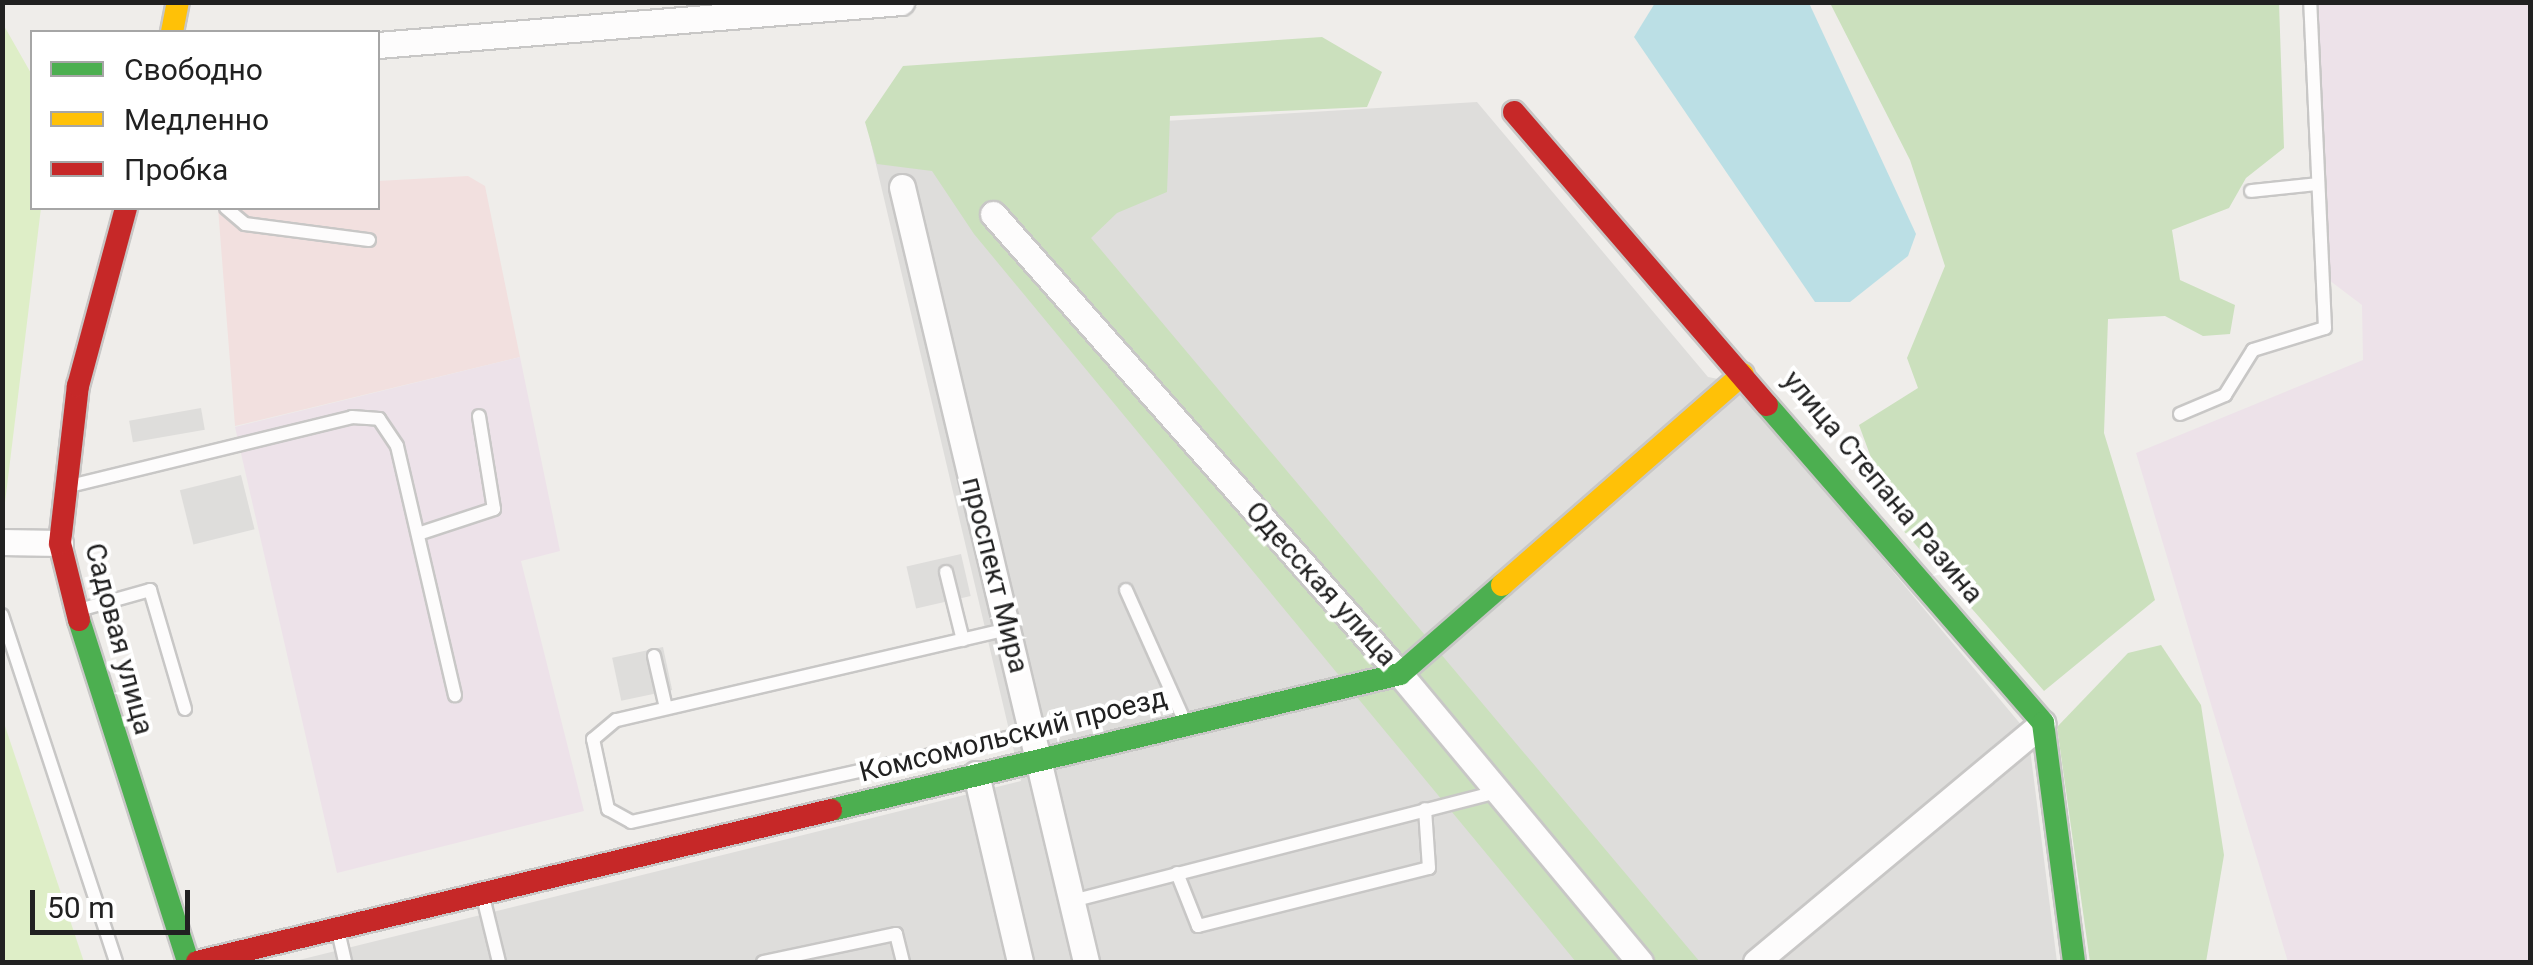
<!DOCTYPE html>
<meta charset="utf-8">
<style>
body{margin:0}
#map{position:relative;width:2533px;height:965px;overflow:hidden;background:#efedea;font-family:Roboto,sans-serif}
div>[style]{position:absolute}
.residential>*{inset:0;background:#dedddb;transform-origin:0 0}
.commercial>*{inset:0;background:#f2e0df}
.industrial>*{inset:0;background:#ede2e9}
.grass>*{inset:0;background:#deeec7}
.forest>*{inset:0;background:#cbe0bd}
.water>*{inset:0;background:#bbdfe5}
.roads{filter:drop-shadow(2px 0 #c8c7c6) drop-shadow(-2px 0 #c8c7c6) drop-shadow(0 2px #c8c7c6) drop-shadow(0 -2px #c8c7c6)}
.lane>*{height:12px;margin:-6px;padding:0 6px;transform-origin:6px;border-radius:6px;background:#fdfcfc}
.street>*{height:25px;margin:-12.5px;padding:0 12.5px;transform-origin:12.5px;border-radius:12.5px;background:#fdfcfc}
.fast>*{height:22px;margin:-11px;padding:0 11px;transform-origin:11px;border-radius:11px;background:#4caf50}
.slow>*{height:22px;margin:-11px;padding:0 11px;transform-origin:11px;border-radius:11px;background:#ffc107}
.jam>*{height:22px;margin:-11px;padding:0 11px;transform-origin:11px;border-radius:11px;background:#c62828}
span{translate:-50% -50%;white-space:nowrap;text-align:center;line-height:1.15;-webkit-text-stroke:8px #fff;paint-order:stroke}
.street-label{font-size:28px;color:#212121}
.frame{position:absolute;inset:0;border:5px solid #212121;pointer-events:none}
.legend{position:absolute;left:30px;top:30px;width:350px;height:180px;box-sizing:border-box;background:#fff;border:2px solid #a6a6a6;margin:0;padding:12px 18px;list-style:none;font-size:30px;color:#212121}
.legend li{display:flex;align-items:center;gap:20px;height:50px}
.legend b{width:50px;border:2px solid #a6a6a6}
.scale{position:absolute;left:30px;top:890px;width:160px;height:45px;box-sizing:border-box;border:5px solid #212121;border-top:0;padding-left:12px;font-size:30px;line-height:35px;white-space:nowrap;color:#212121;-webkit-text-stroke:8px #fff;paint-order:stroke}
</style>
<div id="map">
<div class="residential">
<div style="clip-path:polygon(1477px 102px,1708px 377px,1734px 382px,2028px 733px,2057px 962px,291px 962px,1021px 781px,870px 139px)"></div>
<div style="left:201px;top:408px;width:22px;height:73px;rotate:80deg"></div>
<div style="left:241px;top:475px;width:56px;height:63px;rotate:76deg"></div>
<div style="left:961px;top:554px;width:43px;height:56px;rotate:77deg"></div>
<div style="left:663px;top:647px;width:44px;height:52px;rotate:78deg"></div>
</div>
<div class="commercial">
<div style="clip-path:polygon(468px 176px,485px 186px,520px 357px,235px 426px,218px 208px,378px 208px,378px 181px)"></div>
</div>
<div class="industrial">
<div style="clip-path:polygon(2317px 3px,2530px 3px,2530px 962px,2288px 962px,2136px 453px,2363px 360px,2362px 305px,2325px 277px)"></div>
<div style="clip-path:polygon(520px 357px,560px 551px,521px 561px,584px 811px,337px 873px,235px 427px)"></div>
</div>
<div class="grass">
<div style="clip-path:polygon(3px 24px,32px 75px,32px 208px,41px 208px,3px 519px)"></div>
<div style="clip-path:polygon(3px 720px,84px 962px,3px 962px)"></div>
</div>
<div class="forest">
<div style="clip-path:polygon(1830px 3px,2279px 3px,2284px 148px,2246px 178px,2229px 208px,2172px 230px,2180px 280px,2235px 305px,2230px 334px,2203px 336px,2165px 316px,2108px 319px,2104px 433px,2155px 600px,2044px 691px,1894px 520px,1859px 425px,1918px 388px,1907px 358px,1945px 266px,1910px 160px)"></div>
<div style="clip-path:polygon(1322px 37px,1382px 72px,1367px 107px,1170px 116px,1167px 192px,1117px 213px,1091px 238px,1700px 962px,1576px 962px,974px 234px,932px 171px,877px 164px,865px 122px,903px 66px)"></div>
<div style="clip-path:polygon(2161px 645px,2201px 705px,2224px 855px,2206px 962px,2090px 962px,2057px 727px,2128px 653px)"></div>
</div>
<div class="water">
<div style="clip-path:polygon(1655px 3px,1809px 3px,1916px 234px,1908px 256px,1850px 302px,1815px 302px,1634px 37px)"></div>
</div>
<div class="roads">
<div class="lane">
<div style="left:2251px;top:191px;width:67px;rotate:-6deg"></div>
<div style="left:226px;top:208px;width:25px;rotate:40deg"></div>
<div style="left:245px;top:224px;width:125px;rotate:7.4deg"></div>
<div style="left:2180px;top:414px;width:49px;rotate:-22.9deg"></div>
<div style="left:2225px;top:395px;width:53px;rotate:-58.1deg"></div>
<div style="left:2253px;top:350px;width:75px;rotate:-17deg"></div>
<div style="left:2325px;top:328px;width:326px;rotate:-92.6deg"></div>
<div style="left:74px;top:485px;width:286px;rotate:-13.7deg"></div>
<div style="left:352px;top:417px;width:27px;rotate:4deg"></div>
<div style="left:379px;top:419px;width:32px;rotate:56deg"></div>
<div style="left:397px;top:446px;width:256px;rotate:76.9deg"></div>
<div style="left:418px;top:534px;width:80px;rotate:-18.2deg"></div>
<div style="left:494px;top:509px;width:94px;rotate:-99.2deg"></div>
<div style="left:946px;top:572px;width:70px;rotate:76deg"></div>
<div style="left:1126px;top:590px;width:145px;rotate:65.9deg"></div>
<div style="left:79px;top:610px;width:74px;rotate:-15.7deg"></div>
<div style="left:150px;top:590px;width:124px;rotate:73.6deg"></div>
<div style="left:2px;top:615px;width:365px;rotate:71.8deg"></div>
<div style="left:1008px;top:629px;width:402px;rotate:166.9deg"></div>
<div style="left:616px;top:720px;width:30px;rotate:140deg"></div>
<div style="left:593px;top:739px;width:72px;rotate:77.9deg"></div>
<div style="left:608px;top:809px;width:26px;rotate:29deg"></div>
<div style="left:631px;top:822px;width:412px;rotate:-12.6deg"></div>
<div style="left:654px;top:656px;width:53px;rotate:77deg"></div>
<div style="left:1177px;top:873px;width:57px;rotate:68.4deg"></div>
<div style="left:1198px;top:926px;width:238px;rotate:-14.1deg"></div>
<div style="left:1429px;top:868px;width:59px;rotate:-93.9deg"></div>
<div style="left:483px;top:897px;width:67px;rotate:76.2deg"></div>
<div style="left:1072px;top:901px;width:437px;rotate:-14.4deg"></div>
<div style="left:338px;top:931px;width:32px;rotate:77deg"></div>
<div style="left:763px;top:962px;width:136px;rotate:-11.9deg"></div>
<div style="left:896px;top:934px;width:29px;rotate:76deg"></div>
</div>
<div class="street">
<div style="left:378px;top:45px;width:525px;rotate:-4.7deg"></div>
<div style="left:902px;top:187px;width:797px;rotate:76.64deg"></div>
<div style="left:993px;top:214px;width:614px;rotate:48.5deg"></div>
<div style="left:1400px;top:674px;width:375px;rotate:50.2deg"></div>
<div style="left:2px;top:542px;width:58px;rotate:1deg"></div>
<div style="left:976px;top:774px;width:193px;rotate:76.8deg"></div>
<div style="left:1756px;top:962px;width:373px;rotate:-39.8deg"></div>
</div>
<div class="fast">
<div style="left:1767px;top:405px;width:421px;rotate:49deg"></div>
<div style="left:2043px;top:723px;width:241px;rotate:82.6deg"></div>
<div style="left:79px;top:620px;width:359px;rotate:72.3deg"></div>
<div style="left:831px;top:810px;width:585px;rotate:-13.44deg"></div>
<div style="left:1400px;top:674px;width:135px;rotate:-41.1deg"></div>
</div>
<div class="slow">
<div style="left:172px;top:32px;width:31px;rotate:-79deg"></div>
<div style="left:1502px;top:585px;width:320px;rotate:-41.2deg"></div>
</div>
<div class="jam">
<div style="left:1514px;top:112px;width:387px;rotate:49.2deg"></div>
<div style="left:79px;top:620px;width:79px;rotate:-103.9deg"></div>
<div style="left:60px;top:543px;width:158px;rotate:-83.5deg"></div>
<div style="left:78px;top:386px;width:184px;rotate:-74.9deg"></div>
<div style="left:197px;top:962px;width:652px;rotate:-13.48deg"></div>
</div>
</div>
<div class="street-label">
<span style="left:1883px;top:487px;rotate:50deg">улица Степана Разина</span>
<span style="left:995px;top:575px;rotate:76deg">проспект Мира</span>
<span style="left:1321px;top:584px;rotate:48deg">Одесская улица</span>
<span style="left:119px;top:639px;rotate:75deg">Садовая улица</span>
<span style="left:1013px;top:735px;rotate:-14deg">Комсомольский проезд</span>
</div>
<div class="frame"></div>
<ul class="legend">
<li><b style="height:12px;background:#4caf50"></b>Свободно</li>
<li><b style="height:12px;background:#ffc107"></b>Медленно</li>
<li><b style="height:12px;background:#c62828"></b>Пробка</li>
</ul>
<div class="scale">50 m</div>
</div>
